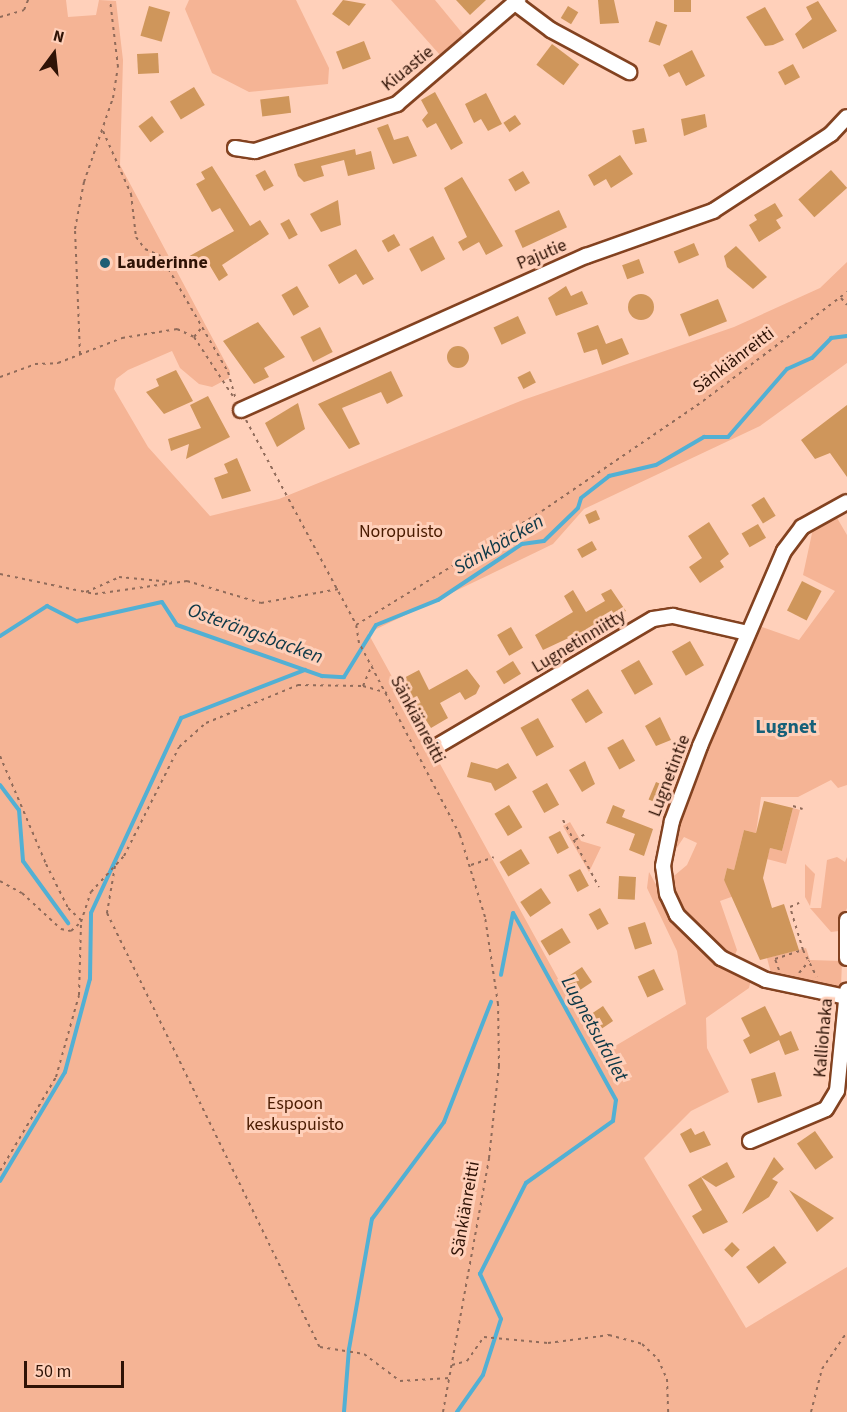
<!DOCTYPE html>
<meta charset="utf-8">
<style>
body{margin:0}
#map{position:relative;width:847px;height:1412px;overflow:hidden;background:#ffd0ba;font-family:"Source Sans 3",sans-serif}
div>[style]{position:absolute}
.green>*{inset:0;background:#f5b495}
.stream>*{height:4px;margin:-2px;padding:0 2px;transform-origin:2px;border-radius:2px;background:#52b0d4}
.building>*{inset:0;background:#cf965b;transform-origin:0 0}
.round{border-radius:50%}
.path>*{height:2px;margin-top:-1px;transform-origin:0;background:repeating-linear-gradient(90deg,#906b5a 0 3px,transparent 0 7.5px)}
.roads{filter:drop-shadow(2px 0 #834220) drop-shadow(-2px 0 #834220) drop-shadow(0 2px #834220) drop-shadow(0 -2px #834220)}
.street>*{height:14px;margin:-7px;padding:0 7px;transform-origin:7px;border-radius:7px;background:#fff}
.dots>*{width:16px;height:16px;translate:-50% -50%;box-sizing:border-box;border:3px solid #ffd0ba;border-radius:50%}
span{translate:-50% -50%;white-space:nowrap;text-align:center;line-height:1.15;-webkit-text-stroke:6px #ffd0ba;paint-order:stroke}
.street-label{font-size:18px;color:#2f1306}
.poi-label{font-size:18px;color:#2f1306;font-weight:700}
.left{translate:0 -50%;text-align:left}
.park-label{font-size:18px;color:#4a1b01}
.water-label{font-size:20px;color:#0d3847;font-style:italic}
.neighbourhood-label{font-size:20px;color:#156079;font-weight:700}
.north{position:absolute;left:24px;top:24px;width:60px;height:60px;-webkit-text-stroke:4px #ffd0ba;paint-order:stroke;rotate:15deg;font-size:16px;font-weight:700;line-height:24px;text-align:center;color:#2f1306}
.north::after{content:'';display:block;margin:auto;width:21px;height:27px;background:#2f1306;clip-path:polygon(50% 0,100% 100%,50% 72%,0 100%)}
.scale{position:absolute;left:24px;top:1361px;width:100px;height:27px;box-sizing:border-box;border:3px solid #2f1306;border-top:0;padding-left:8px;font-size:18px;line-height:21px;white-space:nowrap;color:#2f1306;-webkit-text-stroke:4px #ffd0ba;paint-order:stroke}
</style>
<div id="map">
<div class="green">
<div style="clip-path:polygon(0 0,66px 0,68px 17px,96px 15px,99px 0,116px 1px,123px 60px,120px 165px,230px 371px,229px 378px,212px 387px,199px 384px,180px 368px,172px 351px,128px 370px,116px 379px,114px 389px,148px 447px,210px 516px,279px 499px,523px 400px,734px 327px,820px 288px,847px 262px,847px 363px,760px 426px,584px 509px,553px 544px,368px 633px,600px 1055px,686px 1004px,677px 951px,647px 888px,649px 872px,684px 935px,716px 962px,751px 979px,749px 988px,706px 1018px,707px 1048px,729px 1092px,691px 1111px,644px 1158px,746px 1328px,847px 1267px,847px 1412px,0 1412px)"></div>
<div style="clip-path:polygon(189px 0,296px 0,329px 68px,328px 84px,249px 92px,212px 73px,185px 9px)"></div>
<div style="clip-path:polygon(391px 0,435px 0,463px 34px,440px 55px)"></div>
<div style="clip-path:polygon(833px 511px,847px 535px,847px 785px,838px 788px,831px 780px,798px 797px,761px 797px,756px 833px,744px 830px,734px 870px,727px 868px,724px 880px,734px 896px,720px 901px,737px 950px,733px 960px,679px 909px,669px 880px,687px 865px,697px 843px,684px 837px,670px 858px,674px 829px,756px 625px,799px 640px,835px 591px,803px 575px,814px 524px)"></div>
<div style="clip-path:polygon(793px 808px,800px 810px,786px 864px,767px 859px,770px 848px,782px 851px)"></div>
<div style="clip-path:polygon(570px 822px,581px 841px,601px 847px,589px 872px,563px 826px)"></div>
<div style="clip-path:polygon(837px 857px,845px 862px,847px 857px,847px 908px,839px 931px,831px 932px,810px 908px,821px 908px,827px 860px)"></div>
<div style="clip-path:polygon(805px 864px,815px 874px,810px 906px,805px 897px)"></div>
<div style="clip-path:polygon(806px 948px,810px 960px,842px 961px,841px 987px,772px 977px,767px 958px)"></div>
</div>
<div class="stream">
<div style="left:0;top:636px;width:56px;rotate:-32.6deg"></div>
<div style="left:47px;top:606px;width:34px;rotate:27deg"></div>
<div style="left:77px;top:621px;width:87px;rotate:-12.6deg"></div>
<div style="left:162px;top:602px;width:27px;rotate:57deg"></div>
<div style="left:177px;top:625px;width:154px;rotate:19.4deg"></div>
<div style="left:322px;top:676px;width:22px;rotate:3deg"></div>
<div style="left:344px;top:677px;width:61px;rotate:-58.4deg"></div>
<div style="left:376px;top:625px;width:67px;rotate:-22deg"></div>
<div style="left:438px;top:600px;width:101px;rotate:-33.7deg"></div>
<div style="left:522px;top:544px;width:22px;rotate:-8deg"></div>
<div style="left:544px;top:541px;width:47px;rotate:-44.1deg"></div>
<div style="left:578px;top:508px;width:10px;rotate:-73deg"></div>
<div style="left:581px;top:498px;width:36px;rotate:-38deg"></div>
<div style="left:609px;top:476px;width:48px;rotate:-13.2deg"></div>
<div style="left:656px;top:465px;width:56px;rotate:-30.3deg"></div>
<div style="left:704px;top:437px;width:24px"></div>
<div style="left:728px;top:437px;width:90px;rotate:-49.1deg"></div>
<div style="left:787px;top:369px;width:27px;rotate:-24deg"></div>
<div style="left:812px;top:358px;width:28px;rotate:-46deg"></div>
<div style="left:831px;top:338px;width:16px;rotate:-7deg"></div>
<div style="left:0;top:785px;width:31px;rotate:53deg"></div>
<div style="left:19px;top:810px;width:51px;rotate:85.5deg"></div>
<div style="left:23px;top:861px;width:77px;rotate:54deg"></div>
<div style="left:0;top:1181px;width:127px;rotate:-59.2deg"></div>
<div style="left:65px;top:1072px;width:96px;rotate:-75deg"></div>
<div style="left:90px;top:979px;width:66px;rotate:-89.1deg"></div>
<div style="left:91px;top:913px;width:215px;rotate:-65.2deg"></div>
<div style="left:181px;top:718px;width:133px;rotate:-21.2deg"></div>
<div style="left:344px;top:1412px;width:63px;rotate:-85.5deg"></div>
<div style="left:349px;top:1349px;width:132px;rotate:-80deg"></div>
<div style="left:372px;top:1219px;width:121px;rotate:-53.4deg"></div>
<div style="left:444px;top:1122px;width:129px;rotate:-68.6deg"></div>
<div style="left:457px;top:1412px;width:45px;rotate:-54.9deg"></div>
<div style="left:483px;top:1375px;width:59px;rotate:-72.2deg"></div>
<div style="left:501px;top:1319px;width:50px;rotate:-115deg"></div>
<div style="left:480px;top:1274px;width:102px;rotate:-63.2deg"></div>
<div style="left:526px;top:1183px;width:107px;rotate:-35.5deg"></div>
<div style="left:613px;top:1121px;width:21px;rotate:-82deg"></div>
<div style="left:616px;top:1100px;width:213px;rotate:-118.8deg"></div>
<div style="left:513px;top:913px;width:63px;rotate:101deg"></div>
</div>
<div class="building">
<div style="clip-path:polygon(343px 0,366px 4px,349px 26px,332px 14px)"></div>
<div style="clip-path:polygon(456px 0,486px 0,470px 15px)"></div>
<div style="clip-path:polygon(598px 0,614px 0,619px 23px,600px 24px)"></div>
<div style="left:674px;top:0;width:17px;height:12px"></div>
<div style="clip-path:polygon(818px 1px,837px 31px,803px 49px,795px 34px,812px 19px,806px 7px)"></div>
<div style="left:149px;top:6px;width:22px;height:31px;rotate:16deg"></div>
<div style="left:568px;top:6px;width:12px;height:14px;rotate:31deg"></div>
<div style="clip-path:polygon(765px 7px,784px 40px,773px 45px,765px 46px,746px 17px)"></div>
<div style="left:656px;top:21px;width:12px;height:22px;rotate:20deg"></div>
<div style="left:364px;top:41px;width:19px;height:30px;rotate:69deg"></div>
<div style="left:552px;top:44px;width:34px;height:26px;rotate:37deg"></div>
<div style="clip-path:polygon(692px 50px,705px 76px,686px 86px,679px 72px,669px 77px,663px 65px)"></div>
<div style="left:158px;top:53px;width:20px;height:21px;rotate:87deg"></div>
<div style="left:793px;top:64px;width:15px;height:17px;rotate:62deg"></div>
<div style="left:194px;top:87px;width:21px;height:28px;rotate:59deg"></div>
<div style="clip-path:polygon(435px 92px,463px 143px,451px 150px,436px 123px,427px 128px,422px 120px,428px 113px,421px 100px)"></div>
<div style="clip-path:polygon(486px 93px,502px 124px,488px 131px,481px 119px,474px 123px,465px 104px)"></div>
<div style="left:289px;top:96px;width:17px;height:29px;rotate:83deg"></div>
<div style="clip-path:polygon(705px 114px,707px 127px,684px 136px,681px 119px)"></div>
<div style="left:515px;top:115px;width:11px;height:14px;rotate:56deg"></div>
<div style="left:152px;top:116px;width:20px;height:17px;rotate:53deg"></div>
<div style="clip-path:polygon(388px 124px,394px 140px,408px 136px,417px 156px,393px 164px,377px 128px)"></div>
<div style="left:644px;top:128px;width:14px;height:12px;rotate:78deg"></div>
<div style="clip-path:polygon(355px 149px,356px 155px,371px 151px,375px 169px,348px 176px,344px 160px,321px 166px,324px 176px,304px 182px,298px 176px,294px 164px)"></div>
<div style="clip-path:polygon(620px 155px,633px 174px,611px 188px,606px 179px,594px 186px,588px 175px)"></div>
<div style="clip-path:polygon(212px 166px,250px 226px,260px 220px,269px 234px,222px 265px,228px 275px,219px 281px,210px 266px,194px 270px,186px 258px,234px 231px,220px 208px,212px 212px,196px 184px,205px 179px,201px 172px)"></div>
<div style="left:265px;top:170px;width:18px;height:11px;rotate:61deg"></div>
<div style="left:831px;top:170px;width:24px;height:44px;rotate:48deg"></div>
<div style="left:523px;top:171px;width:14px;height:17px;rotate:60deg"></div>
<div style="clip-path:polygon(462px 177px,503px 246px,486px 255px,479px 242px,463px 251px,458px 242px,467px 237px,444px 188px)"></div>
<div style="clip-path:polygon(338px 200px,341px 225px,321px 232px,310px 214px)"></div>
<div style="clip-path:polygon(775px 203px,783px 216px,776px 220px,781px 228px,759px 242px,749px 225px,757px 220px,754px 215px)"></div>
<div style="left:559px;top:210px;width:19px;height:49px;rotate:65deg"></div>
<div style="left:289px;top:219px;width:18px;height:10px;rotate:61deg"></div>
<div style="left:394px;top:234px;width:13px;height:14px;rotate:61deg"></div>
<div style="left:433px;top:236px;width:26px;height:27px;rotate:62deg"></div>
<div style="left:694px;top:243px;width:13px;height:22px;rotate:67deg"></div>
<div style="clip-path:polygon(736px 246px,767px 277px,753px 289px,727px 267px,724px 256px)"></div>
<div style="clip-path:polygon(356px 249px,374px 279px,363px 285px,356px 274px,339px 284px,328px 265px)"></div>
<div style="left:639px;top:259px;width:15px;height:18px;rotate:70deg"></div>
<div style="left:297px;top:286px;width:24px;height:18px;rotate:60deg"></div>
<div style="clip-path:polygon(566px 286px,571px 296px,582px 291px,588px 304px,556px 316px,548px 298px)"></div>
<div class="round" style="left:628px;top:294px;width:26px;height:26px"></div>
<div style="left:718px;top:299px;width:24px;height:41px;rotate:68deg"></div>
<div style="left:518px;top:316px;width:19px;height:27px;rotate:65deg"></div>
<div style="clip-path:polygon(258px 322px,285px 357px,264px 368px,269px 377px,254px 384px,223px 341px)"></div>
<div style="clip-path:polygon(598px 325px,606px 344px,622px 338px,629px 354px,602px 365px,597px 349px,584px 353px,577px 333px)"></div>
<div style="left:320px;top:327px;width:28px;height:22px;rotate:63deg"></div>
<div class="round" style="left:447px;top:346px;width:22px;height:22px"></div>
<div style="clip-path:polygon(176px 370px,193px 401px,164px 414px,146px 392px,159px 386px,156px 379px)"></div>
<div style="clip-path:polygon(391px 371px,403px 396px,387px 404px,381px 392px,342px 408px,360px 444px,349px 449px,318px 404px)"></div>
<div style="left:530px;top:371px;width:13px;height:14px;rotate:63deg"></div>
<div style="clip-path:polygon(208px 396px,230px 437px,186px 459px,189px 444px,171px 451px,168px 439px,201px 428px,190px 405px)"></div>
<div style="clip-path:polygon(298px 403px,305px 429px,277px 447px,265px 423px)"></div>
<div style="clip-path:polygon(847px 405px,847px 477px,830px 453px,815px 459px,801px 440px)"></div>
<div style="clip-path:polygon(237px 458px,251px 491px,222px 499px,214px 478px,228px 473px,224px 464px)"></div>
<div style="left:764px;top:497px;width:22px;height:15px;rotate:58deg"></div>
<div style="left:596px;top:510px;width:10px;height:12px;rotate:66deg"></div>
<div style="clip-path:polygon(709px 522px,729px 554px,720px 561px,724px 567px,700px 583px,689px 567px,702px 558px,688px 536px)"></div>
<div style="left:758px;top:524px;width:16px;height:19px;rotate:60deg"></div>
<div style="left:592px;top:541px;width:10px;height:17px;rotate:61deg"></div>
<div style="left:802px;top:581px;width:22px;height:33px;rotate:27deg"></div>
<div style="clip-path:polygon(611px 589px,626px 611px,543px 650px,535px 635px,573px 612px,564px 596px,573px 590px,586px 612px,605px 601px,601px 594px)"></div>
<div style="left:511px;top:627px;width:24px;height:16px;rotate:60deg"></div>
<div style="left:690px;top:641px;width:28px;height:21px;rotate:60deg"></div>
<div style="left:639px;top:660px;width:28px;height:21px;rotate:60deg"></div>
<div style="left:513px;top:661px;width:15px;height:20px;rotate:58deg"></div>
<div style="clip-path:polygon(467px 669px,480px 686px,476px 694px,465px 700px,460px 692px,440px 703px,448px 718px,431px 728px,400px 680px,419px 670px,429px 690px)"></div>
<div style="left:588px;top:689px;width:28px;height:20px;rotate:58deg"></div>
<div style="clip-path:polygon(660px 717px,671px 740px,656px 746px,645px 726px)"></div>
<div style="left:538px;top:718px;width:33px;height:20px;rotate:61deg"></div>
<div style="left:623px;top:739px;width:25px;height:18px;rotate:61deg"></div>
<div style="clip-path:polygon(585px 761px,595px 784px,582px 792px,569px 770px)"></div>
<div style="clip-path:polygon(471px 762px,497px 769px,508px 763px,517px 778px,495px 791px,491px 783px,467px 777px)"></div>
<div style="left:656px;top:782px;width:13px;height:19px;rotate:23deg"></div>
<div style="left:547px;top:783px;width:25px;height:17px;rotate:61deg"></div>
<div style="clip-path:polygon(764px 801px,793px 808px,782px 851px,770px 848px,763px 878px,772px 908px,784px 904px,799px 950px,760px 960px,724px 880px,727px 868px,734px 870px,744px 830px,756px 833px)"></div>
<div style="left:509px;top:805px;width:26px;height:17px;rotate:59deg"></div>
<div style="clip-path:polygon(613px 805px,625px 810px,622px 817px,653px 829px,644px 856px,629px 850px,635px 834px,606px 823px)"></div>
<div style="left:560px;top:831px;width:19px;height:13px;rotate:62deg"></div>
<div style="left:521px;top:849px;width:17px;height:25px;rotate:59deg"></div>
<div style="left:580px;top:869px;width:19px;height:13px;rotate:62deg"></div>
<div style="left:619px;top:876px;width:17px;height:23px;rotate:3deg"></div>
<div style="left:541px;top:888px;width:18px;height:25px;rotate:56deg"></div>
<div style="left:600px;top:908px;width:18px;height:13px;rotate:61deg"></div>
<div style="left:645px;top:922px;width:23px;height:18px;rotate:72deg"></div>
<div style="left:562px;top:928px;width:17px;height:25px;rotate:59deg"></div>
<div style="left:582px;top:967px;width:18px;height:24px;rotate:56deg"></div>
<div style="left:654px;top:969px;width:23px;height:18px;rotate:65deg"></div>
<div style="left:603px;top:1006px;width:18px;height:25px;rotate:56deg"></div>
<div style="clip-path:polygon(765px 1006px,780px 1036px,791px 1031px,799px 1050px,785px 1055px,779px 1040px,750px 1054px,743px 1040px,750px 1036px,741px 1018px)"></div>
<div style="left:775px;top:1072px;width:25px;height:25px;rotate:74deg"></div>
<div style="clip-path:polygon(691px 1128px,695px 1135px,704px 1131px,711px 1145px,690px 1153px,680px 1134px)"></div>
<div style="left:815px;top:1131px;width:32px;height:22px;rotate:55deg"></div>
<div style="clip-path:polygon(774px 1157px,784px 1169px,772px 1179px,778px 1182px,769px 1197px,742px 1214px)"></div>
<div style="clip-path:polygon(727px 1162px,735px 1177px,716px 1187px,701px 1177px)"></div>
<div style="clip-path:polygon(701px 1177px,728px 1222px,703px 1234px,692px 1216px,702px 1210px,688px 1185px)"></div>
<div style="clip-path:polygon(789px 1190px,834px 1218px,817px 1232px)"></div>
<div style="left:732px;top:1242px;width:11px;height:11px;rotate:45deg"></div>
<div style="left:774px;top:1246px;width:21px;height:35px;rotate:53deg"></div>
</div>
<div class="path">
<div style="left:0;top:17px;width:25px;rotate:-16deg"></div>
<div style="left:24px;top:10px;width:11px;rotate:-68deg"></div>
<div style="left:103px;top:131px;width:69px;rotate:66deg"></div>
<div style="left:131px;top:194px;width:43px;rotate:83.4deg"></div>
<div style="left:136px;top:237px;width:15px;rotate:53deg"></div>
<div style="left:145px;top:249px;width:17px;rotate:24deg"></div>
<div style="left:161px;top:256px;width:134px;rotate:60deg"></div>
<div style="left:228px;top:372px;width:26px;rotate:74deg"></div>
<div style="left:841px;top:298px;width:9px;rotate:49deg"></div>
<div style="left:194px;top:337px;width:14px;rotate:-51deg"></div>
<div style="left:80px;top:354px;width:125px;rotate:-92.3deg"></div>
<div style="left:75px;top:229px;width:48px;rotate:-79.2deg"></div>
<div style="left:84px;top:182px;width:89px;rotate:-71deg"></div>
<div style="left:113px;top:98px;width:31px;rotate:-81deg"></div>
<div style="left:118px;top:67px;width:67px;rotate:-96.8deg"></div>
<div style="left:0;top:377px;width:37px;rotate:-20deg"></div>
<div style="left:35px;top:364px;width:23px;rotate:-2deg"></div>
<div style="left:58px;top:363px;width:69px;rotate:-21.3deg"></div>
<div style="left:122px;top:338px;width:56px;rotate:-9.3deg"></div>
<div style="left:177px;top:329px;width:19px;rotate:25deg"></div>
<div style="left:194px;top:337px;width:73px;rotate:56.7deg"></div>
<div style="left:246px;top:420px;width:232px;rotate:61.7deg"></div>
<div style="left:0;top:574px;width:97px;rotate:11.9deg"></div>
<div style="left:95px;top:594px;width:93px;rotate:-8deg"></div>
<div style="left:187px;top:581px;width:77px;rotate:16.6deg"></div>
<div style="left:261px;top:603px;width:79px;rotate:-10.2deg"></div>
<div style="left:86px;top:592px;width:36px;rotate:-24deg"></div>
<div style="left:119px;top:577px;width:53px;rotate:5.4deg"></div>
<div style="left:363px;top:686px;width:23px;rotate:-67deg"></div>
<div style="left:0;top:756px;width:117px;rotate:66.9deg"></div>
<div style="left:46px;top:864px;width:49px;rotate:63.4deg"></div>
<div style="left:68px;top:908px;width:18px;rotate:43deg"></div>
<div style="left:793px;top:806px;width:10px;rotate:17deg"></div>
<div style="left:563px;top:820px;width:76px;rotate:61.8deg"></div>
<div style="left:575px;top:840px;width:12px;rotate:-31deg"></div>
<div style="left:471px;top:865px;width:24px;rotate:-19deg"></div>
<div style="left:115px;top:866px;width:48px;rotate:99.7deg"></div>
<div style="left:107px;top:913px;width:483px;rotate:63.9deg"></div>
<div style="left:320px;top:1347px;width:45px;rotate:9deg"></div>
<div style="left:364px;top:1354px;width:45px;rotate:36.9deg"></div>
<div style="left:400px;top:1381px;width:50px;rotate:-3.4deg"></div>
<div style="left:0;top:881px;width:25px;rotate:29deg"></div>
<div style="left:22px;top:893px;width:53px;rotate:42.7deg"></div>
<div style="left:61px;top:929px;width:10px;rotate:11deg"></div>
<div style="left:71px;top:931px;width:12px;rotate:-42deg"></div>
<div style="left:803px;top:950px;width:30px;rotate:63deg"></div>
<div style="left:779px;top:970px;width:12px;rotate:-110deg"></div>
<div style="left:775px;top:959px;width:29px;rotate:-18deg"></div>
<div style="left:803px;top:950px;width:45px;rotate:-106.8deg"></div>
<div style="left:790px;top:907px;width:10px;rotate:-24deg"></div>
<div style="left:799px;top:973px;width:16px;rotate:-50deg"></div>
<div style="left:0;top:1171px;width:109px;rotate:-59.2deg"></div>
<div style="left:56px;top:1077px;width:85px;rotate:-74.3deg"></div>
<div style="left:79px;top:995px;width:73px;rotate:-88.4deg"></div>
<div style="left:81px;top:922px;width:32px;rotate:-72deg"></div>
<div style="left:91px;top:892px;width:49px;rotate:-47.5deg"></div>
<div style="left:124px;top:856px;width:122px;rotate:-63.2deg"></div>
<div style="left:179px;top:747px;width:36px;rotate:-42deg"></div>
<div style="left:206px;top:723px;width:100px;rotate:-22.4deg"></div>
<div style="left:298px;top:685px;width:65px;rotate:0.9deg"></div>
<div style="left:363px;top:686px;width:25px;rotate:16deg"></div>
<div style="left:452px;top:1365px;width:16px;rotate:-15deg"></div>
<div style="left:467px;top:1361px;width:29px;rotate:-55deg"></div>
<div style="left:484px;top:1337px;width:64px;rotate:5.4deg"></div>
<div style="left:548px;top:1343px;width:62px;rotate:-7.5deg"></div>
<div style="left:609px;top:1335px;width:34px;rotate:15deg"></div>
<div style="left:642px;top:1344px;width:22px;rotate:43deg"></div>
<div style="left:658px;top:1359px;width:22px;rotate:66deg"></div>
<div style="left:667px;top:1379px;width:33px;rotate:88deg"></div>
<div style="left:443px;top:1412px;width:258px;rotate:-79.7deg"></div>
<div style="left:489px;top:1158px;width:93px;rotate:-83.8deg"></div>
<div style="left:499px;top:1066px;width:62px;rotate:-90.9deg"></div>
<div style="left:498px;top:1004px;width:88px;rotate:-98.5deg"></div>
<div style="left:485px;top:917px;width:86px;rotate:-107deg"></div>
<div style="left:460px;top:835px;width:217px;rotate:-117.7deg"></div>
<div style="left:359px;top:643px;width:18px;rotate:-99deg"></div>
<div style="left:356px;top:625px;width:218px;rotate:-31.5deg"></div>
<div style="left:542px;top:511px;width:195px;rotate:-34.3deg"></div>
<div style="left:703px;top:401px;width:181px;rotate:-37.1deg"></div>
<div style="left:811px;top:1412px;width:44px;rotate:-75.7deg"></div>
<div style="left:822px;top:1369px;width:45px;rotate:-56deg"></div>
</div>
<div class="roads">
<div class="street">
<div style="left:515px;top:3px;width:45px;rotate:36.9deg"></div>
<div style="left:551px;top:30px;width:89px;rotate:28.3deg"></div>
<div style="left:235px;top:148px;width:20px;rotate:9deg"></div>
<div style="left:255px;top:151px;width:150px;rotate:-18.3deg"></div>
<div style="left:397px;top:104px;width:160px;rotate:-40.7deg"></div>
<div style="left:241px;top:410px;width:378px;rotate:-24.1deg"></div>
<div style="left:586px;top:256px;width:135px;rotate:-19.5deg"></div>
<div style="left:713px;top:211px;width:141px;rotate:-33.1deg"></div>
<div style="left:831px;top:134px;width:23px;rotate:-47deg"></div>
<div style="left:439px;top:745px;width:248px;rotate:-30.5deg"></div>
<div style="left:653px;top:619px;width:20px;rotate:-9deg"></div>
<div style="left:673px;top:616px;width:77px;rotate:12.8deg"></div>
<div style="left:847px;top:920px;width:38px;rotate:90deg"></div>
<div style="left:846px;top:997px;width:82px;rotate:-168deg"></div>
<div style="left:766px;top:980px;width:50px;rotate:-153.9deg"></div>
<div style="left:721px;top:958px;width:62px;rotate:-135.7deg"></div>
<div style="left:677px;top:915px;width:23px;rotate:-115deg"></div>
<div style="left:667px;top:894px;width:28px;rotate:-98deg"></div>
<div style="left:663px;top:866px;width:46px;rotate:-78.7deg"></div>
<div style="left:672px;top:821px;width:80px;rotate:-69.5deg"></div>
<div style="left:700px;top:746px;width:212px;rotate:-66.7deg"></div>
<div style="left:784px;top:551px;width:30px;rotate:-53deg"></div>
<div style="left:802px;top:527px;width:51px;rotate:-29.1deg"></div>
<div style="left:750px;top:1141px;width:82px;rotate:-22.8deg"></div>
<div style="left:826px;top:1109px;width:21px;rotate:-59deg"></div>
<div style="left:837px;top:1091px;width:101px;rotate:-84.3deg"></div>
</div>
</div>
<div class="dots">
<div style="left:105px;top:263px;background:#1f5e74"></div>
</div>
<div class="street-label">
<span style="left:408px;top:69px;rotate:-39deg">Kiuastie</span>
<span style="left:542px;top:255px;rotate:-23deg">Pajutie</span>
<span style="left:734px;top:361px;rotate:-37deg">Sänkiänreitti</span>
<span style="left:579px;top:642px;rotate:-31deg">Lugnetinniitty</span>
<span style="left:417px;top:720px;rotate:62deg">Sänkiänreitti</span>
<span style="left:670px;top:776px;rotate:-69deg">Lugnetintie</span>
<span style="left:824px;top:1038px;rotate:-85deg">Kalliohaka</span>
<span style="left:466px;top:1209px;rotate:-80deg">Sänkiänreitti</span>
</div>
<div class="poi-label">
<span class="left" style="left:117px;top:263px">Lauderinne</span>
</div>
<div class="park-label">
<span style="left:401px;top:532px">Noropuisto</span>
<span style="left:295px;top:1115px">Espoon<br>keskuspuisto</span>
</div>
<div class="water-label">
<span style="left:499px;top:545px;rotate:-30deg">Sänkbäcken</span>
<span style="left:255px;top:634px;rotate:20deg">Osterängsbacken</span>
<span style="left:594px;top:1029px;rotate:61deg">Lugnetsufallet</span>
</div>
<div class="neighbourhood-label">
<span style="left:786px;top:727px">Lugnet</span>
</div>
<div class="north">N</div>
<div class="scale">50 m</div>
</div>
